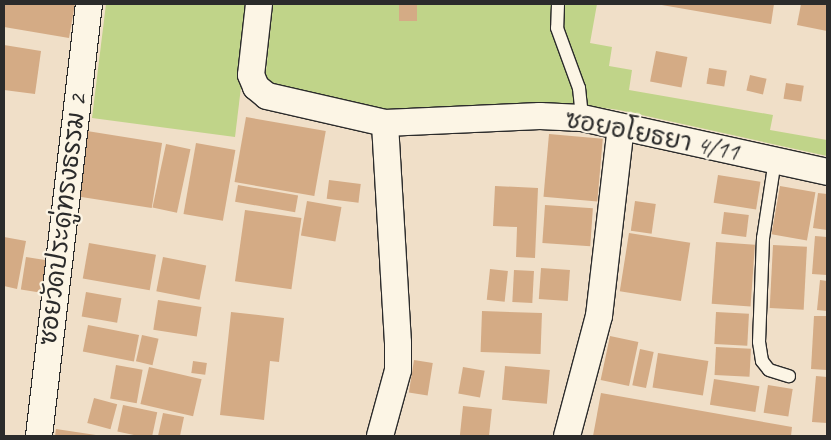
<!DOCTYPE html>
<meta charset="utf-8">
<style>
body{margin:0}
#map{position:relative;width:831px;height:440px;overflow:hidden;background:#f0dfc8;font-family:Caveat,"Playpen Sans Thai",sans-serif}
div>[style]{position:absolute}
.green>*{inset:0;background:#c0d489}
.building>*{inset:0;background:#d4ab85;transform-origin:0 0}
.roads{filter:drop-shadow(1px 0 #2b2b2b) drop-shadow(-1px 0 #2b2b2b) drop-shadow(0 1px #2b2b2b) drop-shadow(0 -1px #2b2b2b)}
.service>*{height:12px;margin:-6px;padding:0 6px;transform-origin:6px;border-radius:6px;background:#fcf5e5}
.minor>*{height:26px;margin:-13px;padding:0 13px;transform-origin:13px;border-radius:13px;background:#fcf5e5}
span{translate:-50% -50%;white-space:nowrap;text-align:center;line-height:1.15;-webkit-text-stroke:4.5px #fcf5e5;paint-order:stroke}
.street-label{font-size:25px;color:#2b2b2b}
.frame{position:absolute;inset:0;border:5px solid #2b2b2b;pointer-events:none}
</style>
<div id="map">
<div class="green">
<div style="clip-path:polygon(106px 4px,251px 4px,235px 137px,92px 118px)"></div>
<div style="clip-path:polygon(273px 4px,597px 4px,590px 43px,612px 47px,609px 66px,632px 70px,629px 90px,773px 115px,770px 130px,827px 140px,827px 156px,619px 110px,567px 103px,396px 112px,274px 92px,265px 81px)"></div>
</div>
<div class="building">
<div style="clip-path:polygon(4px 4px,75px 4px,69px 38px,4px 27px)"></div>
<div style="left:399px;top:4px;width:18px;height:17px"></div>
<div style="clip-path:polygon(656px 4px,774px 4px,771px 24px)"></div>
<div style="clip-path:polygon(801px 4px,827px 4px,827px 31px,797px 25px)"></div>
<div style="clip-path:polygon(4px 45px,41px 51px,35px 94px,4px 90px)"></div>
<div style="left:656px;top:51px;width:32px;height:31px;rotate:11deg"></div>
<div style="left:709px;top:68px;width:18px;height:16px;rotate:9deg"></div>
<div style="left:750px;top:75px;width:17px;height:16px;rotate:13deg"></div>
<div style="left:786px;top:83px;width:18px;height:16px;rotate:9deg"></div>
<div style="left:246px;top:117px;width:81px;height:66px;rotate:10deg"></div>
<div style="left:87px;top:131px;width:76px;height:66px;rotate:9deg"></div>
<div style="left:549px;top:134px;width:54px;height:63px;rotate:5deg"></div>
<div style="left:196px;top:143px;width:40px;height:72px;rotate:10deg"></div>
<div style="left:166px;top:144px;width:25px;height:65px;rotate:12deg"></div>
<div style="left:718px;top:175px;width:43px;height:28px;rotate:9deg"></div>
<div style="left:329px;top:180px;width:32px;height:19px;rotate:7deg"></div>
<div style="left:238px;top:185px;width:61px;height:17px;rotate:10deg"></div>
<div style="clip-path:polygon(495px 186px,538px 188px,535px 258px,516px 257px,517px 227px,493px 226px)"></div>
<div style="left:780px;top:186px;width:36px;height:49px;rotate:10deg"></div>
<div style="clip-path:polygon(818px 193px,827px 194px,827px 230px,813px 228px)"></div>
<div style="left:307px;top:201px;width:35px;height:35px;rotate:10deg"></div>
<div style="left:635px;top:201px;width:21px;height:30px;rotate:8deg"></div>
<div style="left:545px;top:205px;width:48px;height:38px;rotate:4deg"></div>
<div style="left:245px;top:210px;width:57px;height:72px;rotate:8deg"></div>
<div style="left:724px;top:212px;width:25px;height:22px;rotate:7deg"></div>
<div style="left:629px;top:233px;width:62px;height:59px;rotate:9deg"></div>
<div style="clip-path:polygon(815px 236px,827px 237px,827px 275px,812px 274px)"></div>
<div style="clip-path:polygon(4px 237px,26px 241px,17px 289px,4px 286px)"></div>
<div style="left:716px;top:242px;width:39px;height:62px;rotate:4deg"></div>
<div style="left:89px;top:243px;width:68px;height:36px;rotate:10deg"></div>
<div style="left:773px;top:245px;width:34px;height:63px;rotate:3deg"></div>
<div style="left:26px;top:257px;width:24px;height:33px;rotate:9deg"></div>
<div style="left:163px;top:257px;width:44px;height:35px;rotate:11deg"></div>
<div style="left:541px;top:268px;width:29px;height:31px;rotate:4deg"></div>
<div style="left:490px;top:269px;width:18px;height:31px;rotate:6deg"></div>
<div style="left:514px;top:270px;width:20px;height:32px;rotate:3deg"></div>
<div style="clip-path:polygon(820px 280px,827px 281px,827px 311px,817px 310px)"></div>
<div style="left:86px;top:292px;width:36px;height:25px;rotate:10deg"></div>
<div style="left:158px;top:300px;width:44px;height:30px;rotate:9deg"></div>
<div style="left:482px;top:311px;width:60px;height:41px;rotate:2deg"></div>
<div style="clip-path:polygon(231px 312px,284px 318px,279px 362px,270px 361px,264px 420px,220px 415px)"></div>
<div style="left:716px;top:312px;width:33px;height:32px;rotate:3deg"></div>
<div style="clip-path:polygon(814px 316px,827px 316px,827px 370px,811px 369px)"></div>
<div style="left:88px;top:325px;width:52px;height:27px;rotate:11deg"></div>
<div style="left:142px;top:335px;width:17px;height:27px;rotate:13deg"></div>
<div style="left:610px;top:336px;width:29px;height:45px;rotate:12deg"></div>
<div style="left:716px;top:347px;width:35px;height:28px;rotate:3deg"></div>
<div style="left:640px;top:349px;width:14px;height:37px;rotate:12deg"></div>
<div style="left:658px;top:353px;width:51px;height:35px;rotate:9deg"></div>
<div style="left:414px;top:360px;width:19px;height:33px;rotate:9deg"></div>
<div style="left:193px;top:361px;width:14px;height:12px;rotate:8deg"></div>
<div style="left:116px;top:365px;width:27px;height:34px;rotate:10deg"></div>
<div style="left:505px;top:366px;width:45px;height:34px;rotate:5deg"></div>
<div style="left:149px;top:367px;width:54px;height:38px;rotate:13deg"></div>
<div style="left:463px;top:367px;width:22px;height:27px;rotate:10deg"></div>
<div style="clip-path:polygon(816px 376px,827px 377px,827px 423px,812px 422px)"></div>
<div style="left:714px;top:379px;width:46px;height:26px;rotate:9deg"></div>
<div style="left:768px;top:385px;width:25px;height:28px;rotate:9deg"></div>
<div style="clip-path:polygon(601px 393px,792px 427px,791px 436px,593px 436px)"></div>
<div style="left:94px;top:398px;width:24px;height:26px;rotate:15deg"></div>
<div style="left:123px;top:405px;width:35px;height:27px;rotate:12deg"></div>
<div style="left:463px;top:406px;width:29px;height:30px;rotate:6deg"></div>
<div style="clip-path:polygon(163px 413px,184px 417px,180px 436px,158px 436px)"></div>
<div style="clip-path:polygon(56px 429px,96px 435px,96px 436px,55px 436px)"></div>
</div>
<div class="roads">
<div class="service">
<div style="left:558px;top:4px;width:24px;rotate:92deg"></div>
<div style="left:557px;top:28px;width:64px;rotate:69.9deg"></div>
<div style="left:579px;top:88px;width:30px;rotate:84deg"></div>
<div style="left:775px;top:160px;width:79px;rotate:98.7deg"></div>
<div style="left:763px;top:238px;width:104px;rotate:92.2deg"></div>
<div style="left:759px;top:342px;width:19px;rotate:81deg"></div>
<div style="left:762px;top:361px;width:11px;rotate:52deg"></div>
<div style="left:769px;top:370px;width:21px;rotate:17deg"></div>
</div>
<div class="minor">
<div style="left:259px;top:4px;width:71px;rotate:96.4deg"></div>
<div style="left:251px;top:75px;width:13px;rotate:67deg"></div>
<div style="left:256px;top:87px;width:14px;rotate:39deg"></div>
<div style="left:267px;top:96px;width:121px;rotate:12.9deg"></div>
<div style="left:385px;top:123px;width:155px;rotate:-2.6deg"></div>
<div style="left:540px;top:116px;width:42px;rotate:2.7deg"></div>
<div style="left:582px;top:118px;width:251px;rotate:12.4deg"></div>
<div style="left:39px;top:436px;width:435px;rotate:-83.4deg"></div>
<div style="left:380px;top:436px;width:68px;rotate:-74.7deg"></div>
<div style="left:398px;top:370px;width:27px;rotate:-90deg"></div>
<div style="left:398px;top:343px;width:220px;rotate:-93.4deg"></div>
<div style="left:567px;top:436px;width:124px;rotate:-75.1deg"></div>
<div style="left:599px;top:316px;width:190px;rotate:-83.4deg"></div>
</div>
</div>
<div class="street-label">
<span style="left:652px;top:136px;rotate:11deg">ซอยอโยธยา 4/11</span>
<span style="left:63px;top:220px;rotate:-83deg">ซอยวัดประดู่ทรงธรรม 2</span>
</div>
<div class="frame"></div>
</div>
